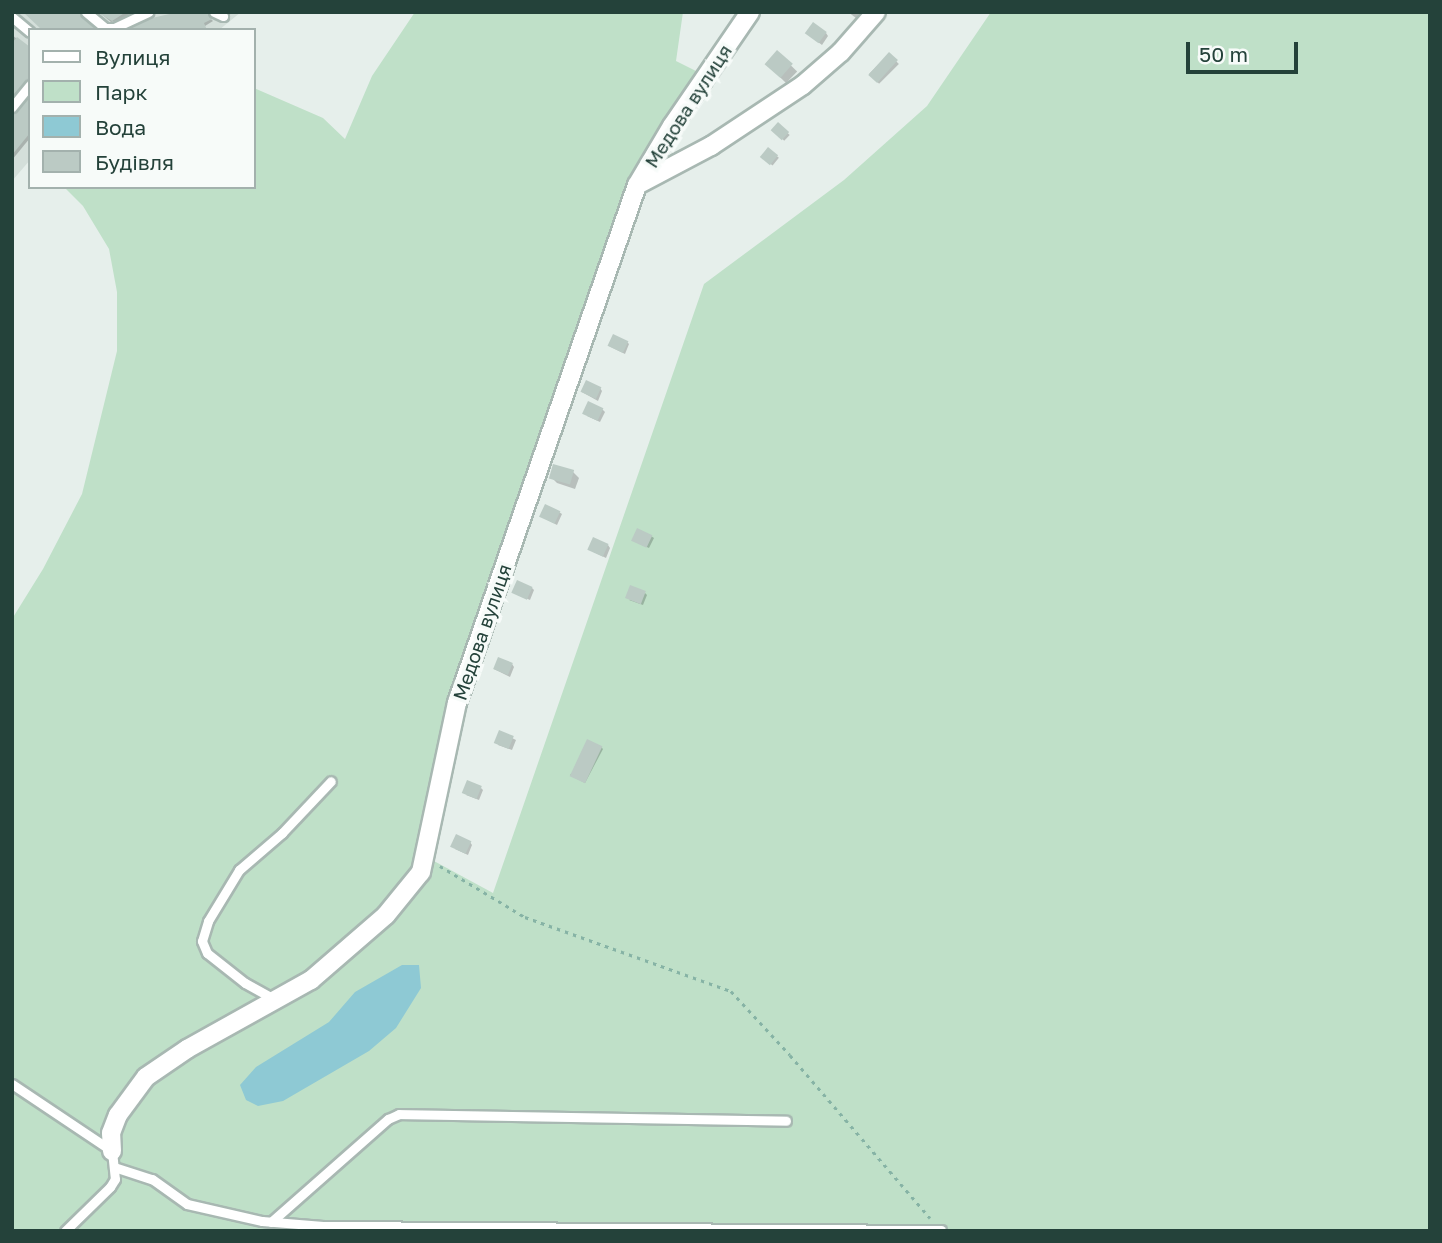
<!DOCTYPE html>
<meta charset="utf-8">
<style>
body{margin:0}
#map{position:relative;width:1442px;height:1243px;overflow:hidden;background:#e6efeb;font-family:"Golos Text",sans-serif}
div>[style]{position:absolute}
.built>*{inset:0;background:#d4dfda}
.green>*{inset:0;background:#bfe0c8}
.water>*{inset:0;background:#8ec9d4}
.shadow>*{inset:0;background:#0003;transform-origin:0 0}
.building>*{inset:0;background:#bbcac4;transform-origin:0 0}
.path>*{height:2.5px;margin-top:-1.25px;transform-origin:0;background:repeating-linear-gradient(90deg,#86b3a5 0 3.5px,transparent 0 8.5px)}
.roads{filter:drop-shadow(2px 0 #a8b8b2) drop-shadow(-2px 0 #a8b8b2) drop-shadow(0 2px #a8b8b2) drop-shadow(0 -2px #a8b8b2)}
.service>*{height:9px;margin:-4.5px;padding:0 4.5px;transform-origin:4.5px;border-radius:4.5px;background:#fff}
.minor>*{height:18px;margin:-9px;padding:0 9px;transform-origin:9px;border-radius:9px;background:#fff}
span{translate:-50% -50%;white-space:nowrap;text-align:center;line-height:1.15;-webkit-text-stroke:7px #f7fbf9;paint-order:stroke}
.street-label{font-size:19px;color:#24423a}
.frame{position:absolute;inset:0;border:14px solid #24423a;pointer-events:none}
.legend{position:absolute;left:28px;top:28px;width:228px;height:161px;box-sizing:border-box;background:#f7fbf9;border:2px solid #a3b1ad;margin:0;padding:9px 12px;list-style:none;font-size:21px;color:#24423a}
.legend li{display:flex;align-items:center;gap:14px;height:35px}
.legend b{width:35px;border:2px solid #a3b1ad}
.scale{position:absolute;left:1186px;top:42px;width:112px;height:32px;box-sizing:border-box;border:4px solid #24423a;border-top:0;padding-left:9px;font-size:21px;line-height:24px;white-space:nowrap;color:#24423a;-webkit-text-stroke:5px #f7fbf9;paint-order:stroke}
</style>
<div id="map">
<div class="built">
<div style="clip-path:polygon(12px 12px,241px 12px,219px 30px,30px 30px,30px 160px,12px 181px)"></div>
</div>
<div class="green">
<div style="clip-path:polygon(415px 12px,683px 12px,676px 61px,700px 73px,667px 123px,449px 705px,421px 854px,493px 893px,704px 284px,844px 180px,927px 106px,991px 12px,1430px 12px,1430px 1231px,12px 1231px,12px 619px,43px 569px,82px 494px,117px 351px,117px 292px,109px 249px,83px 206px,64px 187px,254px 187px,254px 88px,323px 118px,345px 139px,372px 76px)"></div>
</div>
<div class="water">
<div style="clip-path:polygon(402px 965px,419px 965px,421px 988px,396px 1028px,369px 1051px,283px 1101px,258px 1106px,246px 1100px,240px 1085px,256px 1067px,329px 1022px,355px 992px)"></div>
</div>
<div class="shadow">
<div style="clip-path:polygon(99px 12px,130px 12px,126px 18px,111px 22px)"></div>
<div style="clip-path:polygon(172px 12px,210px 12px,208px 16px,213px 21px,205px 26px)"></div>
<div style="clip-path:polygon(848px 12px,860px 12px,856px 18px)"></div>
<div style="clip-path:polygon(826px 33px,828px 36px,822px 45px,810px 36px)"></div>
<div style="clip-path:polygon(12px 35px,30px 49px,30px 81px,12px 101px)"></div>
<div style="left:777px;top:52px;width:28px;height:16px;rotate:44deg"></div>
<div style="left:889px;top:54px;width:14px;height:28px;rotate:45deg"></div>
<div style="clip-path:polygon(30px 99px,30px 138px,12px 160px,12px 114px)"></div>
<div style="left:778px;top:124px;width:16px;height:8px;rotate:43deg"></div>
<div style="left:768px;top:149px;width:14px;height:10px;rotate:39deg"></div>
<div style="clip-path:polygon(627px 342px,629px 344px,625px 354px,609px 346px)"></div>
<div style="clip-path:polygon(600px 388px,602px 391px,598px 401px,582px 392px)"></div>
<div style="clip-path:polygon(602px 409px,605px 412px,600px 422px,587px 416px)"></div>
<div style="clip-path:polygon(573px 472px,579px 478px,575px 489px,557px 483px,551px 477px)"></div>
<div style="clip-path:polygon(559px 512px,562px 514px,557px 525px,542px 517px)"></div>
<div style="clip-path:polygon(651px 536px,654px 538px,649px 548px,634px 541px)"></div>
<div style="clip-path:polygon(608px 545px,610px 548px,606px 558px,590px 550px)"></div>
<div style="clip-path:polygon(532px 588px,534px 590px,530px 600px,514px 593px)"></div>
<div style="clip-path:polygon(645px 593px,647px 595px,643px 605px,629px 600px)"></div>
<div style="clip-path:polygon(512px 664px,514px 667px,510px 677px,494px 669px)"></div>
<div style="clip-path:polygon(500px 732px,516px 740px,512px 750px,498px 745px)"></div>
<div style="clip-path:polygon(601px 747px,603px 749px,585px 783px,570px 775px)"></div>
<div style="clip-path:polygon(481px 788px,483px 790px,479px 800px,466px 795px)"></div>
<div style="clip-path:polygon(470px 842px,472px 845px,468px 855px,455px 849px)"></div>
</div>
<div class="building">
<div style="clip-path:polygon(23px 12px,79px 12px,96px 30px,42px 30px)"></div>
<div style="clip-path:polygon(97px 12px,126px 12px,112px 21px)"></div>
<div style="clip-path:polygon(178px 12px,207px 12px,212px 19px,204px 23px,207px 30px,127px 30px,152px 18px)"></div>
<div style="left:813px;top:22px;width:17px;height:14px;rotate:36deg"></div>
<div style="clip-path:polygon(17px 37px,30px 47px,30px 78px,12px 96px,12px 43px)"></div>
<div style="left:777px;top:50px;width:21px;height:19px;rotate:41deg"></div>
<div style="left:889px;top:52px;width:12px;height:31px;rotate:42deg"></div>
<div style="clip-path:polygon(30px 96px,30px 133px,12px 155px,12px 114px)"></div>
<div style="left:778px;top:122px;width:15px;height:11px;rotate:42deg"></div>
<div style="left:768px;top:147px;width:13px;height:13px;rotate:39deg"></div>
<div style="left:613px;top:334px;width:17px;height:13px;rotate:25deg"></div>
<div style="left:586px;top:380px;width:17px;height:13px;rotate:25deg"></div>
<div style="left:588px;top:401px;width:17px;height:14px;rotate:25deg"></div>
<div style="left:553px;top:464px;width:22px;height:15px;rotate:16deg"></div>
<div style="left:545px;top:504px;width:17px;height:14px;rotate:25deg"></div>
<div style="left:637px;top:528px;width:17px;height:14px;rotate:25deg"></div>
<div style="left:593px;top:537px;width:17px;height:14px;rotate:24deg"></div>
<div style="left:517px;top:580px;width:17px;height:14px;rotate:24deg"></div>
<div style="left:630px;top:585px;width:17px;height:14px;rotate:21deg"></div>
<div style="left:498px;top:657px;width:16px;height:13px;rotate:22deg"></div>
<div style="left:499px;top:730px;width:16px;height:14px;rotate:22deg"></div>
<div style="left:587px;top:739px;width:17px;height:41px;rotate:25deg"></div>
<div style="left:467px;top:780px;width:16px;height:14px;rotate:22deg"></div>
<div style="left:456px;top:834px;width:17px;height:14px;rotate:25deg"></div>
</div>
<div class="path">
<div style="left:440px;top:866px;width:99px;rotate:31deg"></div>
<div style="left:525px;top:917px;width:219px;rotate:19.8deg"></div>
<div style="left:731px;top:991px;width:87px;rotate:47.3deg"></div>
<div style="left:790px;top:1055px;width:215px;rotate:49.3deg"></div>
</div>
<div class="roads">
<div class="service">
<div style="left:86px;top:12px;width:25px;rotate:40deg"></div>
<div style="left:105px;top:28px;width:9px"></div>
<div style="left:114px;top:28px;width:38px;rotate:-25deg"></div>
<div style="left:214px;top:12px;width:10px;rotate:24deg"></div>
<div style="left:12px;top:17px;width:23px;rotate:40deg"></div>
<div style="left:12px;top:107px;width:28px;rotate:-51deg"></div>
<div style="left:274px;top:999px;width:33px;rotate:-151deg"></div>
<div style="left:245px;top:983px;width:48px;rotate:-141.7deg"></div>
<div style="left:207px;top:953px;width:13px;rotate:-113deg"></div>
<div style="left:202px;top:941px;width:21px;rotate:-73deg"></div>
<div style="left:208px;top:921px;width:60px;rotate:-58.7deg"></div>
<div style="left:239px;top:870px;width:57px;rotate:-40.7deg"></div>
<div style="left:282px;top:833px;width:71px;rotate:-46.7deg"></div>
<div style="left:12px;top:1084px;width:120px;rotate:33.8deg"></div>
<div style="left:112px;top:1151px;width:28px;rotate:84deg"></div>
<div style="left:115px;top:1179px;width:9px;rotate:122deg"></div>
<div style="left:110px;top:1187px;width:63px;rotate:135.6deg"></div>
<div style="left:114px;top:1167px;width:40px;rotate:18deg"></div>
<div style="left:152px;top:1179px;width:43px;rotate:35.5deg"></div>
<div style="left:187px;top:1204px;width:77px;rotate:12.8deg"></div>
<div style="left:262px;top:1221px;width:61px;rotate:4.7deg"></div>
<div style="left:323px;top:1226px;width:618px;rotate:0.37deg"></div>
<div style="left:271px;top:1222px;width:156px;rotate:-41.4deg"></div>
<div style="left:388px;top:1119px;width:12px;rotate:-24deg"></div>
<div style="left:399px;top:1114px;width:387px;rotate:1deg"></div>
</div>
<div class="minor">
<div style="left:637px;top:185px;width:84px;rotate:-27.8deg"></div>
<div style="left:711px;top:146px;width:110px;rotate:-33.5deg"></div>
<div style="left:803px;top:85px;width:50px;rotate:-41deg"></div>
<div style="left:841px;top:52px;width:53px;rotate:-48.8deg"></div>
<div style="left:112px;top:1151px;width:18px;rotate:-93deg"></div>
<div style="left:111px;top:1133px;width:19px;rotate:-69deg"></div>
<div style="left:118px;top:1115px;width:47px;rotate:-53.6deg"></div>
<div style="left:146px;top:1077px;width:50px;rotate:-34.3deg"></div>
<div style="left:187px;top:1049px;width:142px;rotate:-29.1deg"></div>
<div style="left:311px;top:980px;width:99px;rotate:-40.9deg"></div>
<div style="left:386px;top:915px;width:55px;rotate:-50.9deg"></div>
<div style="left:421px;top:872px;width:173px;rotate:-78deg"></div>
<div style="left:457px;top:703px;width:548px;rotate:-70.84deg"></div>
<div style="left:637px;top:185px;width:69px;rotate:-59.3deg"></div>
<div style="left:672px;top:126px;width:138px;rotate:-55.6deg"></div>
</div>
</div>
<div class="street-label">
<span style="left:688px;top:106px;rotate:-57deg">Медова вулиця</span>
<span style="left:482px;top:632px;rotate:-71deg">Медова вулиця</span>
</div>
<div class="frame"></div>
<ul class="legend">
<li><b style="height:9px;background:#fff"></b>Вулиця</li>
<li><b style="height:19px;background:#bfe0c8"></b>Парк</li>
<li><b style="height:19px;background:#8ec9d4"></b>Вода</li>
<li><b style="height:19px;background:#bbcac4"></b>Будівля</li>
</ul>
<div class="scale">50 m</div>
</div>
